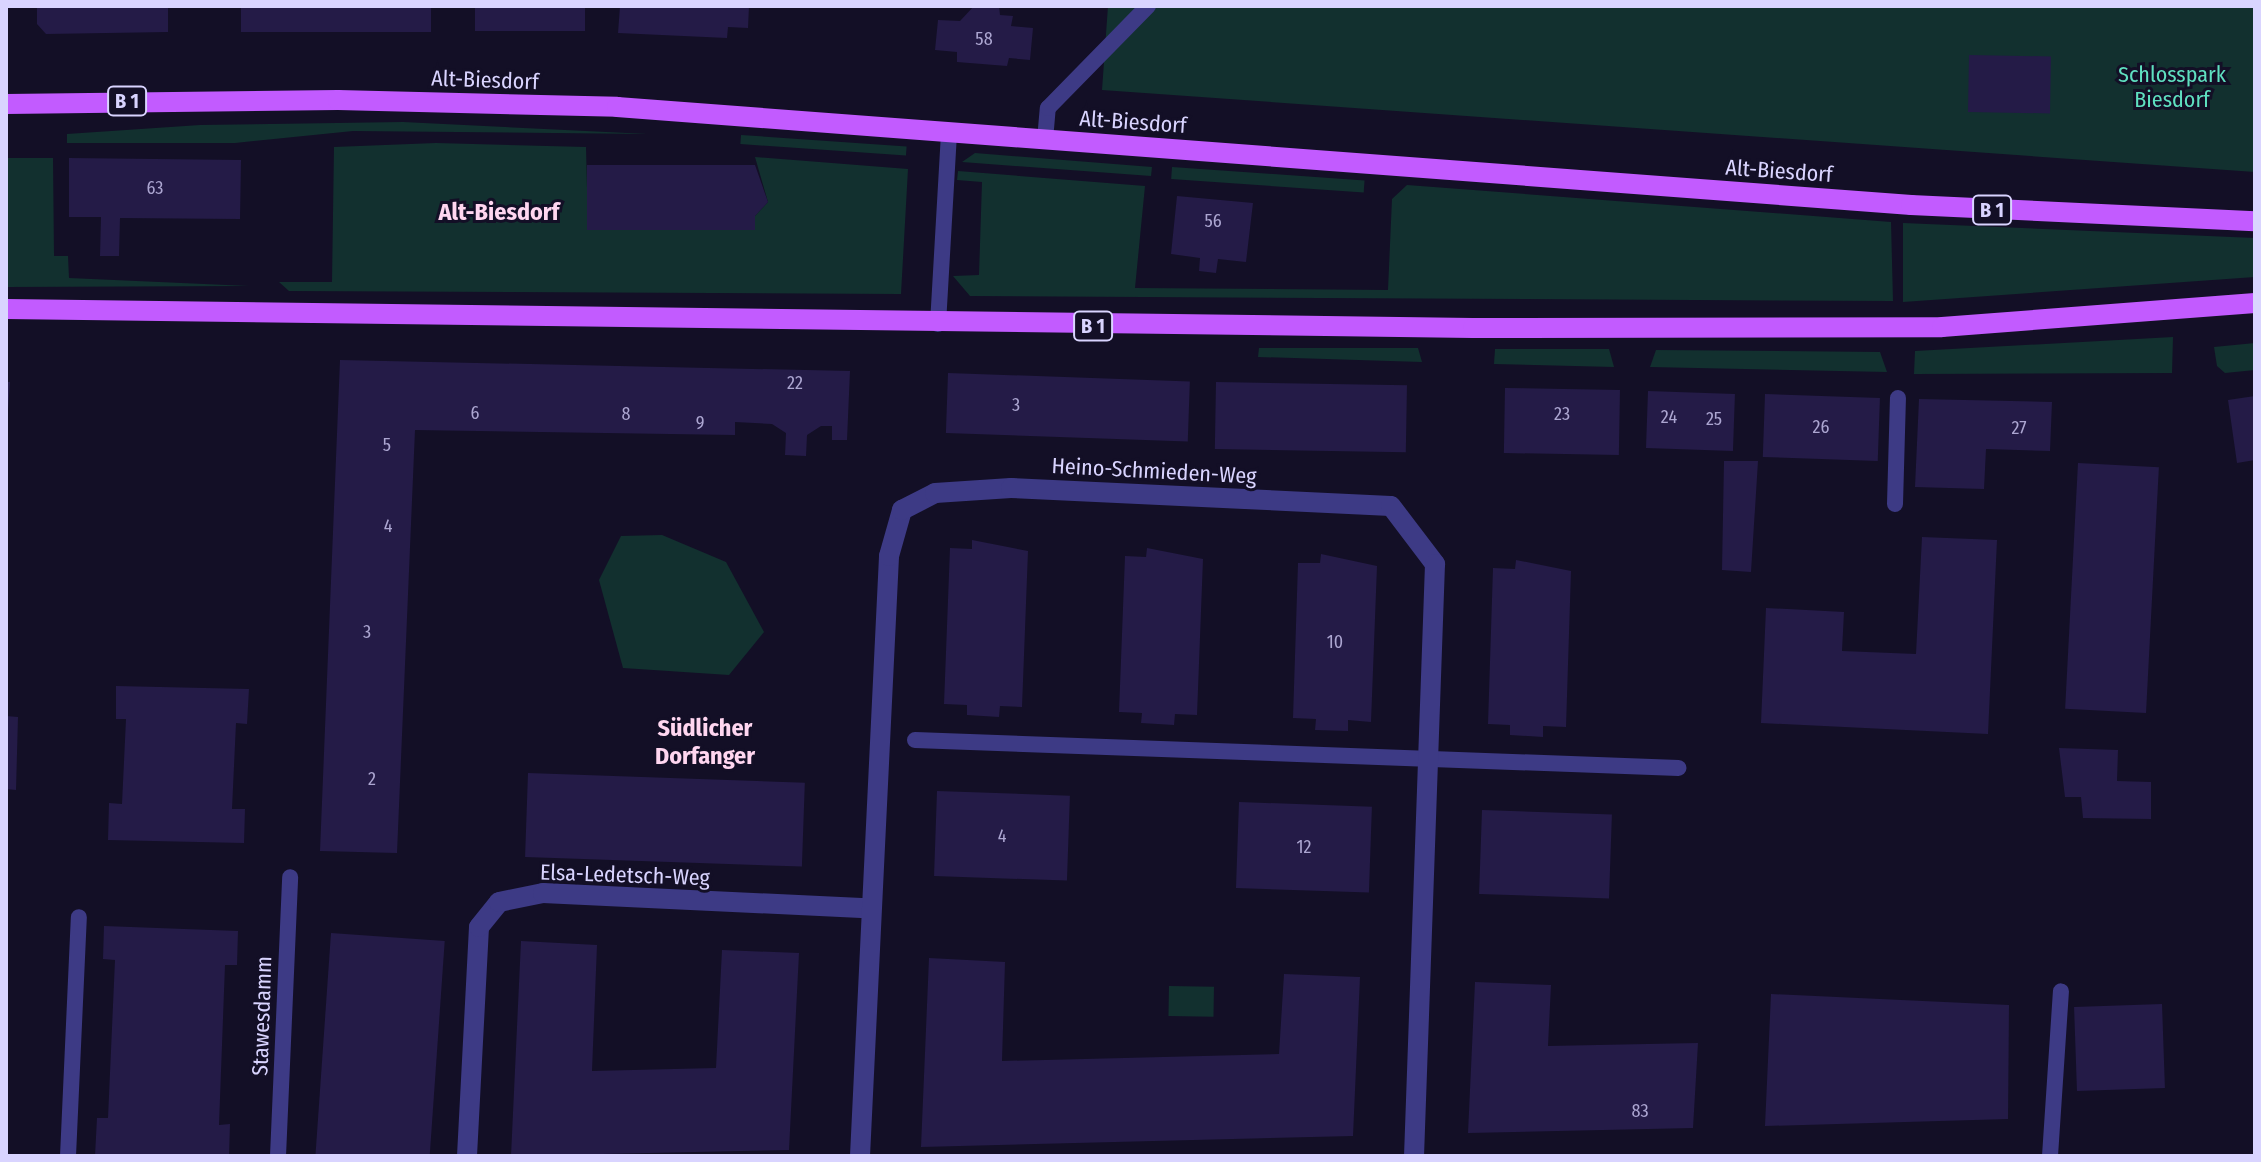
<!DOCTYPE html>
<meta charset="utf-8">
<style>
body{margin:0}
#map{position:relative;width:2261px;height:1162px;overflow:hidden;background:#130f26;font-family:"Fira Sans Condensed",sans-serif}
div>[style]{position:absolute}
.green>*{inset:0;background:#12302f;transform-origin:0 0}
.building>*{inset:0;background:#241b47;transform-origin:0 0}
.service>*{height:16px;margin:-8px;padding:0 8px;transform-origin:8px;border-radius:8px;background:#3d3a85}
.minor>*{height:20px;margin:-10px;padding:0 10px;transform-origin:10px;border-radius:10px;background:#3d3a85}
.primary>*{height:20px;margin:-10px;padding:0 10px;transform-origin:10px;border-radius:10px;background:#c25bff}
span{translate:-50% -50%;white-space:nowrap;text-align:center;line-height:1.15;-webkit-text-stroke:6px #130f26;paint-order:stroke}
.number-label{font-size:18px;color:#aca6d1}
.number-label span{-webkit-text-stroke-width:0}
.shield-label span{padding:2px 6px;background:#130f26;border:2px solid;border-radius:6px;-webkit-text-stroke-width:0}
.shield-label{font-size:20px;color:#d9d4ff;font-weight:700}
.park-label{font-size:22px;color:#5fe0c0}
.street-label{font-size:22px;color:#d9d4ff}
.neighbourhood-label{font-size:24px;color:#ffd6f0;font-weight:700}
.frame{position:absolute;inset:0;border:8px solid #d9d4ff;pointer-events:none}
</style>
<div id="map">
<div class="green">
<div style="clip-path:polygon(1108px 6px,2255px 6px,2255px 172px,1102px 90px)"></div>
<div style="clip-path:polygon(403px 122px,648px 134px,353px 131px,235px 143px,67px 143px,67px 134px,200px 125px)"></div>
<div style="left:741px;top:135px;width:166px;height:9px;rotate:4deg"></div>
<div style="clip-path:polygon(436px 143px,586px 147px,588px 230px,754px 230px,755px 216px,768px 202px,755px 157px,908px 169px,901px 294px,289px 291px,279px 282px,332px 282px,334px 147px)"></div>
<div style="clip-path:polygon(975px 153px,1152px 167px,1151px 176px,962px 162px)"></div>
<div style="clip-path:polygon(6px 158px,53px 158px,54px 256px,68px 256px,69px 278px,249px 286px,6px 287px)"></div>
<div style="left:1172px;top:167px;width:193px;height:12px;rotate:4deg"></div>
<div style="clip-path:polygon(958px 171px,1145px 186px,1135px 288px,1388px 290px,1392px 199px,1407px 185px,1891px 222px,1893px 301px,970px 296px,953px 276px,979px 275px,982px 182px,957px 180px)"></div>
<div style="clip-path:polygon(1903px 223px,2255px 238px,2255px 277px,1903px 302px)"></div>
<div style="clip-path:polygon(2173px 337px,2172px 373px,1914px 374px,1915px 351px)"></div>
<div style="clip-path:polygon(2255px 343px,2255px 370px,2225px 373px,2217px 366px,2214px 347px)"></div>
<div style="clip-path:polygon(1259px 348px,1418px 348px,1422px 362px,1258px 357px)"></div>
<div style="clip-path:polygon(1495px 349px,1609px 349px,1614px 367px,1494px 364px)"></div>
<div style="clip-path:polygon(1656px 350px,1880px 352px,1887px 372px,1650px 367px)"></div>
<div style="clip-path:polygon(662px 535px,726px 562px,764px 632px,729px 675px,623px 668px,599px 580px,621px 536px)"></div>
<div style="left:1169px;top:986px;width:45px;height:30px;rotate:1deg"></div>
</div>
<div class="building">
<div style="clip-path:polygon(37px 6px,168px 6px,168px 32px,46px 34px,37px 24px)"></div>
<div style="left:241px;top:6px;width:190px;height:26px"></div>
<div style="left:475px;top:6px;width:110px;height:25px"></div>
<div style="clip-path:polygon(620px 6px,749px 6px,748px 28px,728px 27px,727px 38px,618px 33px)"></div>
<div style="clip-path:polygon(974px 6px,999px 6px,1000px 15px,1013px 16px,1011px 26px,1033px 28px,1030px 60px,1009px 58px,1007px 66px,957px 62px,957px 52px,935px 50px,938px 20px,960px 21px)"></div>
<div style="left:1969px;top:55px;width:82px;height:57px;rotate:1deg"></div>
<div style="clip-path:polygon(69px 158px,241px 160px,240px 219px,120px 218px,119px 256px,100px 256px,101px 217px,69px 217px)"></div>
<div style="clip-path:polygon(587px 165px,755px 165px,768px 202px,755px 216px,755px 230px,587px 230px)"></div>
<div style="clip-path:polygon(1177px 196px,1253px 203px,1246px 262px,1218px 259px,1216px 273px,1199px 271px,1200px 258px,1171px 254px)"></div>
<div style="clip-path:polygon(340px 360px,850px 371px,847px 440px,832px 440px,832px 426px,821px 426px,807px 435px,806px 456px,785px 455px,786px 433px,772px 424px,735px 422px,735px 435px,415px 430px,397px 853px,320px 851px)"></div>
<div style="left:948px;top:373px;width:242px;height:60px;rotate:2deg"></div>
<div style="clip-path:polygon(6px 382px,10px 382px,8px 410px,6px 410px)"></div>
<div style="left:1216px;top:382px;width:191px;height:67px;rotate:1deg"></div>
<div style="left:1505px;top:388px;width:115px;height:65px;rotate:1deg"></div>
<div style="left:1648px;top:391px;width:87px;height:57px;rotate:2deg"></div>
<div style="left:1765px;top:394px;width:115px;height:63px;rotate:2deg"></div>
<div style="clip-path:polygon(2255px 396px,2255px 460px,2237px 463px,2228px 400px)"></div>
<div style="clip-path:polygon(1919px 399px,2052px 402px,2050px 451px,1986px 449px,1984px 489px,1915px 487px)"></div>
<div style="clip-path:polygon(1724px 461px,1758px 461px,1751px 572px,1722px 570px)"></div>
<div style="left:2078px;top:463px;width:81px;height:246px;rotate:3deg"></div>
<div style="clip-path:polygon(1922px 537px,1997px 540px,1988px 734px,1761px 723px,1766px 608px,1844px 612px,1842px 651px,1916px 654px)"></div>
<div style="clip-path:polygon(972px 540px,1028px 551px,1022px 707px,1000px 706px,999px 717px,967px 715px,967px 705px,944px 704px,950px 548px,972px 549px)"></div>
<div style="clip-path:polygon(1147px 548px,1203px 559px,1197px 715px,1175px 714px,1174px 725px,1141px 723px,1142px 713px,1119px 712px,1125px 556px,1146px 557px)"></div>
<div style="clip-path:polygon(1321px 554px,1377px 566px,1371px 722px,1348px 720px,1348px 731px,1315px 730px,1316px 719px,1293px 718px,1298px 563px,1320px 563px)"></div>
<div style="clip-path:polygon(1516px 560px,1571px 571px,1566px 727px,1543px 726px,1543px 737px,1510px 735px,1510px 725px,1488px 724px,1493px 568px,1515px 569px)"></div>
<div style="clip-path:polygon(116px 686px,249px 689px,247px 724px,236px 723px,232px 809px,245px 809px,244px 843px,108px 840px,109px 803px,122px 804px,126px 719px,116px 719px)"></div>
<div style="clip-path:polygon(6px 716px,18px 717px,16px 790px,6px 789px)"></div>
<div style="clip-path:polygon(2059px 748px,2118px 750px,2117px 781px,2151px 782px,2151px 819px,2083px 818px,2081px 797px,2065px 797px)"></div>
<div style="left:528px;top:773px;width:277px;height:84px;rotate:2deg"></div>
<div style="left:937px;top:791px;width:133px;height:85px;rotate:2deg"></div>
<div style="left:1239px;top:802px;width:133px;height:86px;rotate:2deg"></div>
<div style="left:1482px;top:810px;width:130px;height:84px;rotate:2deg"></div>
<div style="clip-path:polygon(104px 926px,238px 931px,237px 965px,225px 965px,219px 1125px,230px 1124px,229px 1156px,95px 1156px,97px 1118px,108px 1118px,115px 960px,103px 959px)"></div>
<div style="left:331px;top:933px;width:114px;height:223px;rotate:4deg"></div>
<div style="clip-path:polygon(521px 941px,597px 945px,592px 1071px,716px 1068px,722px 950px,799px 953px,789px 1150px,511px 1156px)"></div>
<div style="clip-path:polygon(929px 958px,1005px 962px,1002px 1061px,1279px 1054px,1284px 974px,1360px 977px,1353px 1136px,921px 1147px)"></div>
<div style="clip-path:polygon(1475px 982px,1551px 985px,1548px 1046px,1698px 1043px,1693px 1128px,1468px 1133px)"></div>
<div style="clip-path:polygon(1771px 994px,2009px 1005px,2008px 1119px,1765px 1126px)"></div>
<div style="left:2162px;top:1004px;width:84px;height:88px;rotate:88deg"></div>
</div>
<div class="service">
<div style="left:1045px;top:140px;width:32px;rotate:-85deg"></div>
<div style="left:1048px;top:108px;width:143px;rotate:-45.6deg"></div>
<div style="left:938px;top:324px;width:191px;rotate:-86.7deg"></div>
<div style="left:1895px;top:504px;width:106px;rotate:-88.4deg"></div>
<div style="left:915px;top:740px;width:764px;rotate:2.1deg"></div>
<div style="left:68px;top:1156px;width:239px;rotate:-87.4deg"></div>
<div style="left:278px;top:1156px;width:279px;rotate:-87.5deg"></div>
<div style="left:2050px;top:1156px;width:165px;rotate:-86.2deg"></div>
</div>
<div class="minor">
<div style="left:467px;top:1156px;width:229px;rotate:-87deg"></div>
<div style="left:479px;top:927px;width:32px;rotate:-51deg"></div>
<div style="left:499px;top:902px;width:45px;rotate:-11.6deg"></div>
<div style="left:543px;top:893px;width:324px;rotate:2.7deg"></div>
<div style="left:860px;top:1156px;width:601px;rotate:-87.23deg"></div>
<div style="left:889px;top:556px;width:48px;rotate:-74.2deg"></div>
<div style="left:902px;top:510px;width:37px;rotate:-27deg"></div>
<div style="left:935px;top:493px;width:76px;rotate:-3.8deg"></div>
<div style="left:1011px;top:488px;width:380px;rotate:2.7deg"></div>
<div style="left:1391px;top:506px;width:73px;rotate:52.8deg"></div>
<div style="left:1435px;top:564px;width:592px;rotate:92.03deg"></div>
</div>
<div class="primary">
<div style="left:6px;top:104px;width:332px;rotate:-0.7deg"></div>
<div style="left:338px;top:100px;width:279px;rotate:1.4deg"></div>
<div style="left:617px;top:107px;width:1298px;rotate:4.33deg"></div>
<div style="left:1911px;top:205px;width:344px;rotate:2.7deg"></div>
<div style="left:6px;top:309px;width:1467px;rotate:0.74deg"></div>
<div style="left:1473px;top:328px;width:469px;rotate:-0.1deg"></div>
<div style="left:1942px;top:327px;width:314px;rotate:-4.4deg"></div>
</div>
<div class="number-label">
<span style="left:984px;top:39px">58</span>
<span style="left:155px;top:188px">63</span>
<span style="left:1213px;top:221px">56</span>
<span style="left:795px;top:383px">22</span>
<span style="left:1016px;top:405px">3</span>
<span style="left:475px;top:413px">6</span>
<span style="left:626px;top:414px">8</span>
<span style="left:1562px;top:414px">23</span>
<span style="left:1669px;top:417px">24</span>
<span style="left:1714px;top:419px">25</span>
<span style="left:700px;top:423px">9</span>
<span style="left:1821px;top:427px">26</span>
<span style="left:2019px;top:428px">27</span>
<span style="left:387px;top:445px">5</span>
<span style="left:388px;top:526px">4</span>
<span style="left:367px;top:632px">3</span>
<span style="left:1335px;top:642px">10</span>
<span style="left:372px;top:779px">2</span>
<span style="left:1002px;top:836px">4</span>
<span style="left:1304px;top:847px">12</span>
<span style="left:1640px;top:1111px">83</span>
</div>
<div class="shield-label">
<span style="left:127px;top:101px">B 1</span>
<span style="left:1992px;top:210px">B 1</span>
<span style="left:1093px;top:326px">B 1</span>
</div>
<div class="park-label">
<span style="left:2172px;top:87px">Schlosspark<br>Biesdorf</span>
</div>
<div class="street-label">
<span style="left:485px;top:80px;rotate:2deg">Alt-Biesdorf</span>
<span style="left:1133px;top:122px;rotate:4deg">Alt-Biesdorf</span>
<span style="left:1779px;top:171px;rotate:4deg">Alt-Biesdorf</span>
<span style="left:1154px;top:471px;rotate:3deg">Heino-Schmieden-Weg</span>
<span style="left:625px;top:875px;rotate:2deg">Elsa-Ledetsch-Weg</span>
<span style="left:262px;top:1016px;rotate:-88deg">Stawesdamm</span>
</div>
<div class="neighbourhood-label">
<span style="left:499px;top:213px">Alt-Biesdorf</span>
<span style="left:705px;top:743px">Südlicher<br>Dorfanger</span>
</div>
<div class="frame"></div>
</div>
